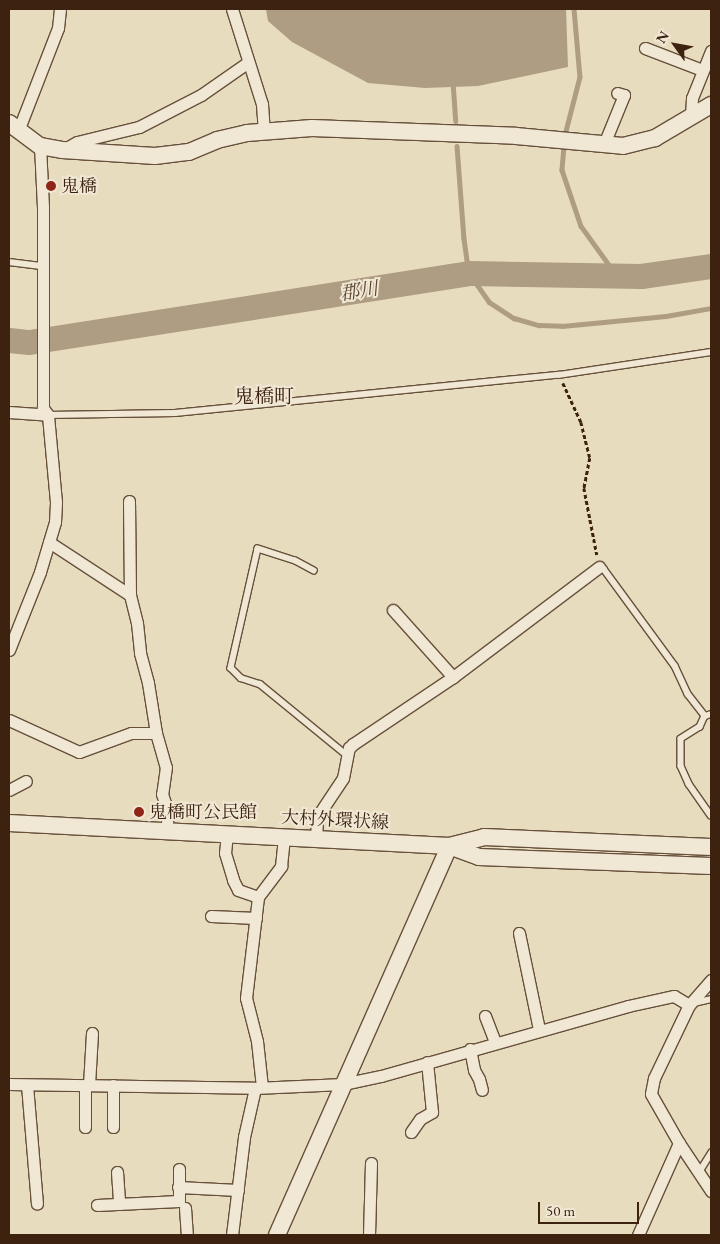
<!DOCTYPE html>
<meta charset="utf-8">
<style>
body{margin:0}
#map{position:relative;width:720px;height:1244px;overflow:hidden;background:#e8dcbf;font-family:"EB Garamond","Noto Serif JP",serif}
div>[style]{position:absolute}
.water>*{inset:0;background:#ae9d83}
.stream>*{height:4.5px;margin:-2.25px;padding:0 2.25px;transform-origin:2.25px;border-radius:2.25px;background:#ae9d83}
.river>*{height:25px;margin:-12.5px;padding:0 12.5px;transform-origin:12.5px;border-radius:12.5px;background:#ae9d83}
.path>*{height:2.5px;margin-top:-1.25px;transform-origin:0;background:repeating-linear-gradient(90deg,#3c220f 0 4px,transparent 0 6.5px)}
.roads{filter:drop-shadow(1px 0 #67503b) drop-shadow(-1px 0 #67503b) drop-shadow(0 1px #67503b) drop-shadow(0 -1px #67503b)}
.lane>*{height:5.5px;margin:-2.75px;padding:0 2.75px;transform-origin:2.75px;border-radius:2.75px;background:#f0e8d5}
.street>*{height:11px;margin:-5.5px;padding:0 5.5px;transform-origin:5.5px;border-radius:5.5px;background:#f0e8d5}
.secondary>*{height:16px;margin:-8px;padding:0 8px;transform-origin:8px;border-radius:8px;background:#f0e8d5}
.dots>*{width:14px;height:14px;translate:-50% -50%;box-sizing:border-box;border:2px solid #f0e8d5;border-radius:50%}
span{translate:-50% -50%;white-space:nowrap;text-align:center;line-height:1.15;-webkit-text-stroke:4px #f0e8d5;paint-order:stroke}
.poi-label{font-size:18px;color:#3c220f}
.left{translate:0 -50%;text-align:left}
.street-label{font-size:18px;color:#3c220f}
.water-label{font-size:19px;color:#5e4732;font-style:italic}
.quarter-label{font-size:20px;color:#3c220f}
.frame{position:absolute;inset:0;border:10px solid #3c220f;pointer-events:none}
.north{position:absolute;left:650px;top:20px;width:50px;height:50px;-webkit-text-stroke:4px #f0e8d5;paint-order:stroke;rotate:302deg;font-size:14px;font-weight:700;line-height:20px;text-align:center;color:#3c220f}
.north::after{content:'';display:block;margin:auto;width:18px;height:22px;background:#3c220f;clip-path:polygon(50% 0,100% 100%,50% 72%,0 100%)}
.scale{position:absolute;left:538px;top:1202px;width:101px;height:22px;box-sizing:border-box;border:2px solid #3c220f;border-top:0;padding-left:6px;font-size:15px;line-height:18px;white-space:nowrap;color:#3c220f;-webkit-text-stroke:4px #f0e8d5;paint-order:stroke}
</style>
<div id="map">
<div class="water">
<div style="clip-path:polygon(266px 9px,566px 9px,568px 67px,478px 86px,425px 88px,368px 83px,292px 42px,268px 21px)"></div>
</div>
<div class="stream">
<div style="left:574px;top:9px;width:68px;rotate:85deg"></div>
<div style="left:580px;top:77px;width:60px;rotate:104.5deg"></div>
<div style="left:565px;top:135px;width:35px;rotate:95deg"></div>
<div style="left:562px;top:170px;width:59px;rotate:71.3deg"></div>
<div style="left:581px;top:226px;width:62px;rotate:54.2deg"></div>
<div style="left:453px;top:82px;width:39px;rotate:86deg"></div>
<div style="left:457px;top:146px;width:93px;rotate:85.7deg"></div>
<div style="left:464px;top:239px;width:34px;rotate:82deg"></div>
<div style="left:469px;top:273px;width:35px;rotate:55deg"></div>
<div style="left:489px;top:302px;width:30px;rotate:33deg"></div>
<div style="left:514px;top:318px;width:26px;rotate:16deg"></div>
<div style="left:539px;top:325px;width:23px;rotate:2deg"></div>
<div style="left:562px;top:326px;width:104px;rotate:-5.5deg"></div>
<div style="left:666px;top:316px;width:46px;rotate:-10.1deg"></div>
</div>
<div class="river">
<div style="left:9px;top:340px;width:20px;rotate:6deg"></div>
<div style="left:29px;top:342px;width:445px;rotate:-8.9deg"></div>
<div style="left:469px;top:273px;width:172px;rotate:1deg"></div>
<div style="left:641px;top:276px;width:71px;rotate:-8.1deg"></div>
</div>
<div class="path">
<div style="left:563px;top:383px;width:43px;rotate:65.2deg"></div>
<div style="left:581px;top:422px;width:37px;rotate:76deg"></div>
<div style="left:590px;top:458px;width:31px;rotate:101deg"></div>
<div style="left:584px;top:488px;width:68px;rotate:79deg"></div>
</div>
<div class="roads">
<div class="lane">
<div style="left:9px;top:262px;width:34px;rotate:7deg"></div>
<div style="left:48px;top:415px;width:127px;rotate:-0.9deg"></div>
<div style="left:175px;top:413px;width:386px;rotate:-5.7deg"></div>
<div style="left:559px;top:375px;width:154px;rotate:-8.6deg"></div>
<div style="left:599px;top:567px;width:5px;rotate:22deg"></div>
<div style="left:604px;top:569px;width:120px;rotate:53.8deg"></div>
<div style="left:675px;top:666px;width:31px;rotate:65deg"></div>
<div style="left:688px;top:694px;width:28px;rotate:52deg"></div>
<div style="left:705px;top:716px;width:6px;rotate:-18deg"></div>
<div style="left:314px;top:571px;width:21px;rotate:-152deg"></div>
<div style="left:295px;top:561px;width:39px;rotate:-162deg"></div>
<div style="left:258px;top:549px;width:122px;rotate:102.8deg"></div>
<div style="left:231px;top:668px;width:14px;rotate:45deg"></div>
<div style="left:241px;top:678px;width:20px;rotate:18deg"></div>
<div style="left:260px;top:684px;width:114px;rotate:39.3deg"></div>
<div style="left:705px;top:716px;width:12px;rotate:114deg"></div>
<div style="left:700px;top:727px;width:22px;rotate:148deg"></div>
<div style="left:681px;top:739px;width:27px;rotate:90deg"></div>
<div style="left:681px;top:766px;width:20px;rotate:66deg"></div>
<div style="left:689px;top:784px;width:38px;rotate:55deg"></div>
<div style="left:694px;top:1003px;width:17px;rotate:-13deg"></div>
<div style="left:698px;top:1174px;width:25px;rotate:-58deg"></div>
</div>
<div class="street">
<div style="left:232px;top:9px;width:100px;rotate:72.5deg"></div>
<div style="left:262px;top:104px;width:27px;rotate:86deg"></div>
<div style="left:645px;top:48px;width:61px;rotate:21.1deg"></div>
<div style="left:691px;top:117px;width:19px;rotate:-87deg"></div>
<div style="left:692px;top:98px;width:51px;rotate:-68deg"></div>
<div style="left:18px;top:131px;width:110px;rotate:-68.8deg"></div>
<div style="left:58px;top:28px;width:19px;rotate:-84deg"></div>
<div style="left:604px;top:144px;width:53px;rotate:-67.8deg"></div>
<div style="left:624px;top:95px;width:7px;rotate:-164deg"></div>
<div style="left:63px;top:150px;width:16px;rotate:-30deg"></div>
<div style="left:77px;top:142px;width:64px;rotate:-13.6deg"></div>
<div style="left:139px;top:127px;width:70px;rotate:-27.3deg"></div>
<div style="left:201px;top:95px;width:56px;rotate:-34.8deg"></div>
<div style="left:9px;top:412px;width:39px;rotate:4deg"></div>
<div style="left:129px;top:501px;width:94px;rotate:89.4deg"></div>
<div style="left:49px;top:542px;width:97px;rotate:33.2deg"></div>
<div style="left:130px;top:595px;width:29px;rotate:76deg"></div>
<div style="left:137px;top:623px;width:30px;rotate:84deg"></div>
<div style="left:140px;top:653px;width:31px;rotate:75deg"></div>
<div style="left:148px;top:683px;width:51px;rotate:80.9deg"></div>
<div style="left:156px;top:733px;width:35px;rotate:74deg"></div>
<div style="left:166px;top:767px;width:27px;rotate:98deg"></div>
<div style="left:162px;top:794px;width:18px;rotate:71deg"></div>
<div style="left:168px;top:811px;width:21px;rotate:95deg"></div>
<div style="left:393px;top:610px;width:90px;rotate:48.2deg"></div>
<div style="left:9px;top:650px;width:84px;rotate:-68.3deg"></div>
<div style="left:40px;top:572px;width:52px;rotate:-73.3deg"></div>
<div style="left:55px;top:522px;width:20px;rotate:-87deg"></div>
<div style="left:56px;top:502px;width:87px;rotate:-95.3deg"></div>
<div style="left:48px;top:415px;width:9px;rotate:-126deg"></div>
<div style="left:43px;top:408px;width:201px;rotate:-90deg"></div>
<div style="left:43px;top:207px;width:61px;rotate:-92.8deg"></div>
<div style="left:9px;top:720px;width:77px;rotate:24.6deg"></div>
<div style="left:79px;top:752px;width:55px;rotate:-20.1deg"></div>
<div style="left:131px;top:733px;width:25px"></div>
<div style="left:9px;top:790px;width:19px;rotate:-28deg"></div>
<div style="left:227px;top:834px;width:19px;rotate:96deg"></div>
<div style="left:225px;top:853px;width:28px;rotate:73deg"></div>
<div style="left:233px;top:880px;width:11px;rotate:63deg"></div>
<div style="left:238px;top:890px;width:21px;rotate:19deg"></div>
<div style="left:316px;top:839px;width:22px;rotate:-87deg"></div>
<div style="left:317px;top:817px;width:47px;rotate:-56.3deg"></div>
<div style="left:343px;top:778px;width:31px;rotate:-79deg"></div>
<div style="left:349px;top:748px;width:6px;rotate:-45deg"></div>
<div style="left:353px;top:744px;width:120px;rotate:-33.8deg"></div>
<div style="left:453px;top:677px;width:183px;rotate:-37deg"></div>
<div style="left:211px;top:916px;width:45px;rotate:2.5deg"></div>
<div style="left:519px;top:933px;width:99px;rotate:78.3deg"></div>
<div style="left:711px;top:980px;width:33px;rotate:131deg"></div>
<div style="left:689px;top:1005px;width:81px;rotate:115.6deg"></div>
<div style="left:654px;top:1078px;width:16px;rotate:101deg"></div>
<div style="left:651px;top:1094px;width:56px;rotate:60.3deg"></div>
<div style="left:679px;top:1143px;width:58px;rotate:56.3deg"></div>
<div style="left:485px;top:1016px;width:28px;rotate:69deg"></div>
<div style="left:470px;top:1049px;width:21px;rotate:79deg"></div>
<div style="left:474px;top:1070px;width:10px;rotate:61deg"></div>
<div style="left:479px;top:1079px;width:11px;rotate:75deg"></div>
<div style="left:9px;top:1084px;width:246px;rotate:0.9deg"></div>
<div style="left:255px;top:1088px;width:88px;rotate:-2.6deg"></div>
<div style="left:343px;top:1084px;width:39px;rotate:-12deg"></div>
<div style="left:381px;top:1076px;width:257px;rotate:-15.8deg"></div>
<div style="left:628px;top:1006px;width:47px;rotate:-12.3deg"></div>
<div style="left:674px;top:996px;width:17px;rotate:31deg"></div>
<div style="left:27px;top:1085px;width:119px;rotate:85.2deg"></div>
<div style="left:85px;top:1085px;width:42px;rotate:90deg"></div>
<div style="left:89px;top:1085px;width:52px;rotate:-86.7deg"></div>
<div style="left:113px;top:1085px;width:42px;rotate:90deg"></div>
<div style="left:262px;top:1087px;width:46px;rotate:-96.2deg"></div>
<div style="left:257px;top:1041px;width:44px;rotate:-104.3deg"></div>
<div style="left:246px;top:998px;width:102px;rotate:-83.2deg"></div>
<div style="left:258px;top:897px;width:39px;rotate:-53deg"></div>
<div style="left:281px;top:866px;width:29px;rotate:-84deg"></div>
<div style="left:411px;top:1132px;width:16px;rotate:-55deg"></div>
<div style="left:420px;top:1119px;width:14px;rotate:-30deg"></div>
<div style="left:432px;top:1112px;width:50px;rotate:-95.7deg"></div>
<div style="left:117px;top:1172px;width:32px;rotate:86deg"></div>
<div style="left:178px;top:1187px;width:60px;rotate:2.9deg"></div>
<div style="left:97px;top:1205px;width:82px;rotate:-2.8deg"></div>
<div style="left:179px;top:1201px;width:32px;rotate:-90deg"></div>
<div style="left:185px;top:1208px;width:27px;rotate:86deg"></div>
<div style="left:232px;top:1235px;width:99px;rotate:-83deg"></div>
<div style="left:244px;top:1137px;width:50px;rotate:-77.3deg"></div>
<div style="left:369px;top:1235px;width:72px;rotate:-88.4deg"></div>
<div style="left:638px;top:1235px;width:101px;rotate:-66deg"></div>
</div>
<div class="secondary">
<div style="left:9px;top:123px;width:39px;rotate:37deg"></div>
<div style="left:40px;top:146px;width:22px;rotate:10deg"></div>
<div style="left:62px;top:150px;width:93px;rotate:3.7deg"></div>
<div style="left:155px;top:156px;width:34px;rotate:-7deg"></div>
<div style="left:189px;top:152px;width:30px;rotate:-23deg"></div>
<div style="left:217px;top:140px;width:31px;rotate:-13deg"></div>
<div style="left:247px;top:133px;width:65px;rotate:-4.4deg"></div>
<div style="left:312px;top:128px;width:204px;rotate:2.2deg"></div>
<div style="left:516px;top:136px;width:107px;rotate:5.3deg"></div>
<div style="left:623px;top:146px;width:33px;rotate:-14deg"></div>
<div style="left:655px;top:138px;width:65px;rotate:-30.5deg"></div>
<div style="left:9px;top:823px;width:441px;rotate:3deg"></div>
<div style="left:449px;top:846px;width:32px;rotate:20deg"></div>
<div style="left:479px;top:857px;width:232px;rotate:2.2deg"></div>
<div style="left:449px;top:846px;width:36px;rotate:-14deg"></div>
<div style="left:484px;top:837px;width:227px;rotate:2.5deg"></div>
<div style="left:277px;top:1235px;width:425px;rotate:-66.1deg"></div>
</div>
</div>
<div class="dots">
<div style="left:51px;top:186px;background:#8f2418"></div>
<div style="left:139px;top:812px;background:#8f2418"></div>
</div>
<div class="poi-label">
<span class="left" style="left:61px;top:186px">鬼橋</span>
<span class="left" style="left:149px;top:812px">鬼橋町公民館</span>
</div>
<div class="street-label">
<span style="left:335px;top:820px;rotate:3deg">大村外環状線</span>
</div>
<div class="water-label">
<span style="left:359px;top:291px;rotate:-9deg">郡川</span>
</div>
<div class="quarter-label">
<span style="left:264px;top:396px">鬼橋町</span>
</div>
<div class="frame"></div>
<div class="north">N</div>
<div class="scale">50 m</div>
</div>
